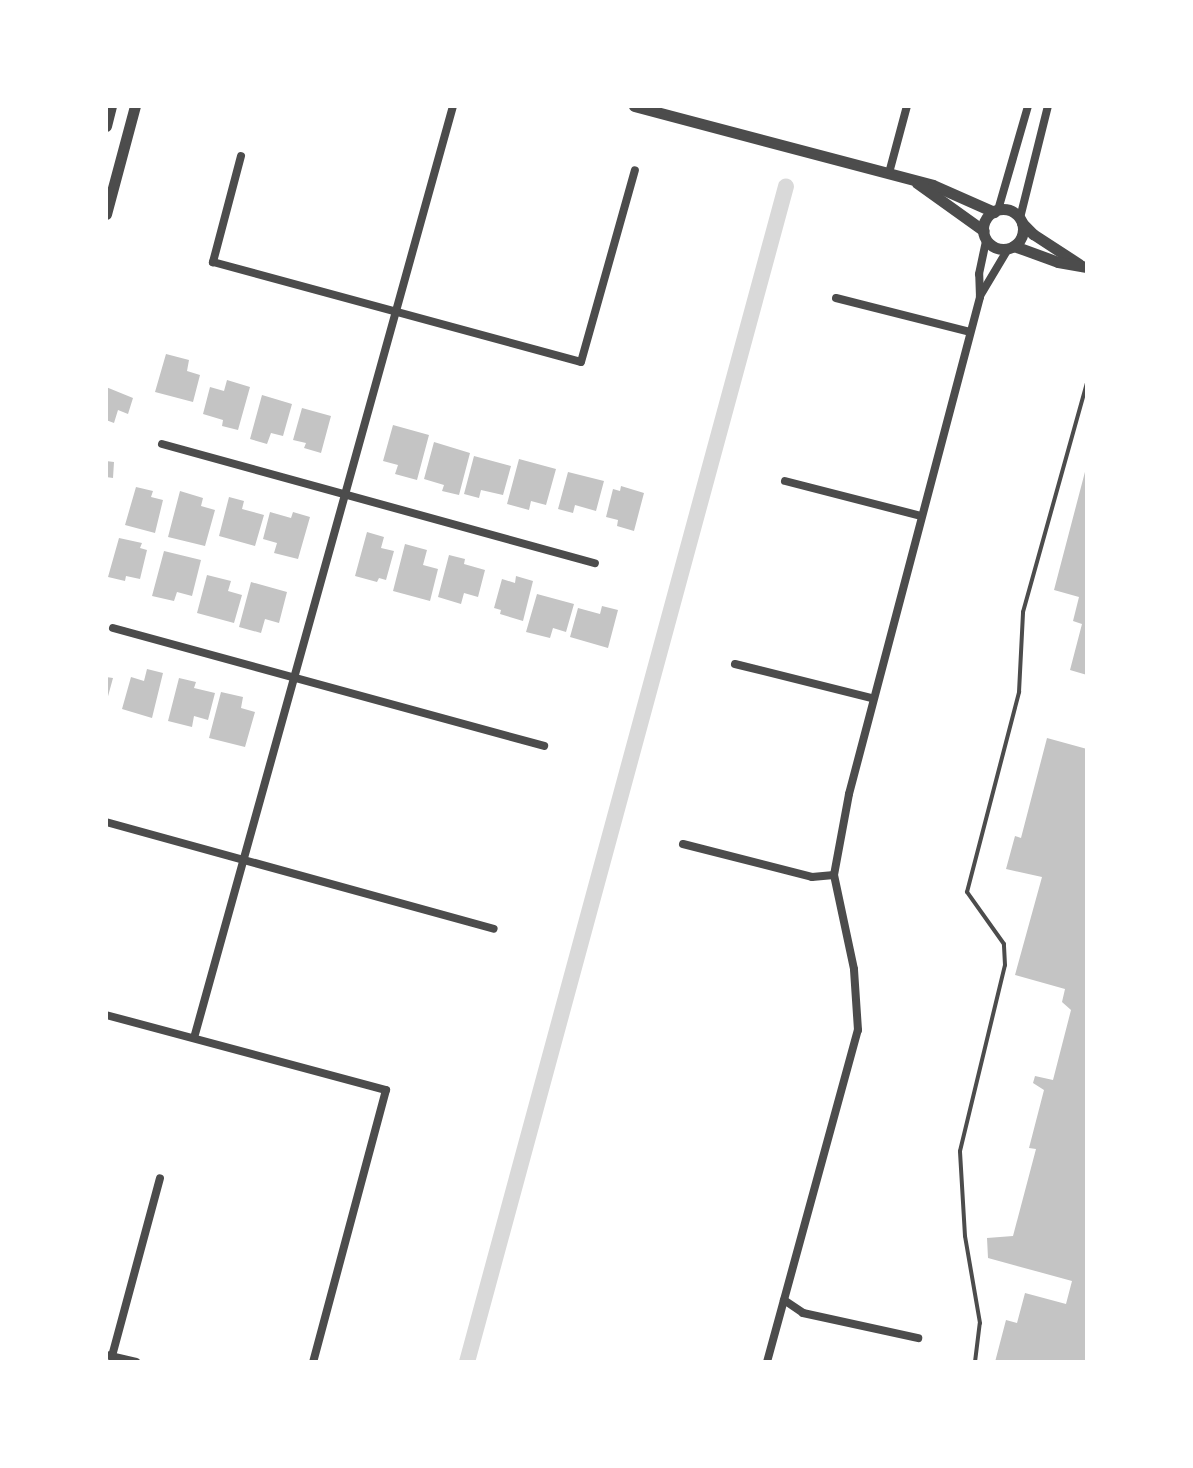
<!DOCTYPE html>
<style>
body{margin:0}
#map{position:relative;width:1193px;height:1468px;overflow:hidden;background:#fff;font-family:Roboto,sans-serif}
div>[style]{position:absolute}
.canal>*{height:16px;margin:-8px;padding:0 8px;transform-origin:8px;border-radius:8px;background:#d9d9d9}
.building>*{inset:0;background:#c4c4c4}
.service>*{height:4px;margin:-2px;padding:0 2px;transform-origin:2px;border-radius:2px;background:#4c4c4c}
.minor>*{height:8px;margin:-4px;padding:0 4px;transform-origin:4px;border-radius:4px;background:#4c4c4c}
.tertiary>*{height:11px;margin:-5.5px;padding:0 5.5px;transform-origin:5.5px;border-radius:5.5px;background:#4c4c4c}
.tertiary>.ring{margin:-5.5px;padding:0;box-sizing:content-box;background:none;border:11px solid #4c4c4c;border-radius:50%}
span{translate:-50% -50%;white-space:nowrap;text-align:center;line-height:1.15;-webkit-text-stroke:8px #fff;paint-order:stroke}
.frame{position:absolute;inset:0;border:108px solid #fff;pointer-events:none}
</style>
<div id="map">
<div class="canal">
<div style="left:467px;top:1362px;width:1218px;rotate:-74.82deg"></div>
</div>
<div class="building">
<div style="clip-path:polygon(166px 354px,189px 360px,187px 371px,200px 375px,193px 402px,155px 392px)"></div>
<div style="clip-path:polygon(227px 380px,250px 387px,238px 430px,222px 426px,223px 420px,203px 414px,210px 387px,224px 391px)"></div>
<div style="clip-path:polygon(106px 387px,133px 398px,128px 414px,118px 410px,114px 423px,106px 420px)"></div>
<div style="clip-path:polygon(262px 395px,292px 404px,283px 436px,271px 433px,267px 444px,250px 439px)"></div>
<div style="clip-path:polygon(302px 408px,331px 416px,321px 453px,304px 448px,306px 443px,293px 440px)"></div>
<div style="clip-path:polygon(393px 425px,429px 435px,417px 480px,395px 474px,398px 465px,383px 461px)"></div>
<div style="clip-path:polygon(434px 442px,470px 453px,459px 495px,442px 491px,444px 485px,424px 479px)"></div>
<div style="clip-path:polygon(474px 456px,511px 466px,503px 495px,481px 490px,479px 498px,464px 494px)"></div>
<div style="clip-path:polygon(519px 459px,556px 469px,546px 505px,531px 501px,529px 510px,507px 504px)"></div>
<div style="clip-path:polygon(106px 461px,114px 462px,113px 478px,106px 477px)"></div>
<div style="clip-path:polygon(1086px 468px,1087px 468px,1087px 675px,1070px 670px,1082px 624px,1073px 621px,1079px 597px,1054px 590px)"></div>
<div style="clip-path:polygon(568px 472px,604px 481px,596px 511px,575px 505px,573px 513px,558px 509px)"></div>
<div style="clip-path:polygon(621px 486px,644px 493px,634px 531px,617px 526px,618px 520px,606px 517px,613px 489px,620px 491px)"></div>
<div style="clip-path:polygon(136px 487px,153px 491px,151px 497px,163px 500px,155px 533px,125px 525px)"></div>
<div style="clip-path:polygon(180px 491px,203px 498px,201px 506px,215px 510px,205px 546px,168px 537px)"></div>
<div style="clip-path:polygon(229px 497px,244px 501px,242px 509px,264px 515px,255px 546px,219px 536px)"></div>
<div style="clip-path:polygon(270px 512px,291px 518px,293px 512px,310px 517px,298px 559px,274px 553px,277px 543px,263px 539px)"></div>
<div style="clip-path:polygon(367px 532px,384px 537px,381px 548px,394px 551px,386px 580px,379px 578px,377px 582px,355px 576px)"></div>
<div style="clip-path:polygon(119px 538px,142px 543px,140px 548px,147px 550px,140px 579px,126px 576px,125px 581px,108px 577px)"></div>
<div style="clip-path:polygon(405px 544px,427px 550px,423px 565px,438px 569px,430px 601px,393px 591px)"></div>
<div style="clip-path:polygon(164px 551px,201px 560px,192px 596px,177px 592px,174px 601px,152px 596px)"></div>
<div style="clip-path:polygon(449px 555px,465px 559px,464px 564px,485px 570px,478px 597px,464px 593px,461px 604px,438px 597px)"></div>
<div style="clip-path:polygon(207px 575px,231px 581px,228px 591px,242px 595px,234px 623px,197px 613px)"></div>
<div style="clip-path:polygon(516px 576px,533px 581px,523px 621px,500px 614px,501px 610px,494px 608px,502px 579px,515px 583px)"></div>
<div style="clip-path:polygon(251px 582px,287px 592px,279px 623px,265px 619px,261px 633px,239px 627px)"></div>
<div style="clip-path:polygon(537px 594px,574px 604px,566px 632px,553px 628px,550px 638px,526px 632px)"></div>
<div style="clip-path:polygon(602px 606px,618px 610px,608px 648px,570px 637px,578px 608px,600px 614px)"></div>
<div style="clip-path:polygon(147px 669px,163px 673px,152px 718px,122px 709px,131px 677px,144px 681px)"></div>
<div style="clip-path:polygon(106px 677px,113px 678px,107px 700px,106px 700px)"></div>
<div style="clip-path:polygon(179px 678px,196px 682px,194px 688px,215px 693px,208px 720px,194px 716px,192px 727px,168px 721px)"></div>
<div style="clip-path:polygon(221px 692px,243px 697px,241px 708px,255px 712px,245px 747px,209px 738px)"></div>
<div style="clip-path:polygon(1047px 738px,1087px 749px,1087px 1362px,995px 1362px,1006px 1320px,1017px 1323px,1025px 1293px,1066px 1304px,1072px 1281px,988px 1258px,987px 1238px,1013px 1236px,1036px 1149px,1029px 1148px,1044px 1090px,1033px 1083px,1035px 1076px,1053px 1080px,1071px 1010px,1062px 1002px,1065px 989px,1015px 975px,1042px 877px,1006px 869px,1015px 836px,1021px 838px)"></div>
</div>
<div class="service">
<div style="left:975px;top:1362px;width:39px;rotate:-83deg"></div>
<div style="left:980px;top:1323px;width:88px;rotate:-99.8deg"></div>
<div style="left:965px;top:1236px;width:85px;rotate:-93.4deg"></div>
<div style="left:960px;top:1151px;width:191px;rotate:-76.4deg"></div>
<div style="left:1005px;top:965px;width:21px;rotate:-93deg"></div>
<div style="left:1004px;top:944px;width:64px;rotate:-125.4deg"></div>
<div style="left:967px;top:892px;width:207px;rotate:-75.4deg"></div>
<div style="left:1019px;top:692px;width:80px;rotate:-87.1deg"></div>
<div style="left:1023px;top:612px;width:238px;rotate:-74.4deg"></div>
</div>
<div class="minor">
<div style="left:241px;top:156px;width:110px;rotate:104.8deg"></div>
<div style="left:213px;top:262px;width:381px;rotate:15.2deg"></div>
<div style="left:581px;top:362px;width:199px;rotate:-74.3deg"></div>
<div style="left:889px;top:173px;width:69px;rotate:-75deg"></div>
<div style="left:998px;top:210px;width:108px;rotate:-73.9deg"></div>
<div style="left:1020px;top:218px;width:115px;rotate:-76deg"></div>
<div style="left:980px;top:296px;width:55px;rotate:-59.2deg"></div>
<div style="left:836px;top:298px;width:138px;rotate:14.2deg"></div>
<div style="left:162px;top:444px;width:449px;rotate:15.4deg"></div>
<div style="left:785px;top:481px;width:140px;rotate:14.4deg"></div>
<div style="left:113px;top:628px;width:447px;rotate:15.3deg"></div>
<div style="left:735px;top:664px;width:140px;rotate:14deg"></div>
<div style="left:106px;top:822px;width:402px;rotate:15.4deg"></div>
<div style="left:683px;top:844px;width:133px;rotate:14.3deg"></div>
<div style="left:812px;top:877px;width:22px;rotate:-5deg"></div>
<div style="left:106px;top:1015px;width:290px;rotate:15deg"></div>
<div style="left:386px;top:1090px;width:282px;rotate:105deg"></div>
<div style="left:194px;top:1038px;width:967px;rotate:-74.47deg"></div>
<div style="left:784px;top:1300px;width:23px;rotate:34deg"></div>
<div style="left:803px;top:1313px;width:118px;rotate:12.3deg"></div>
<div style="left:106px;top:1355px;width:31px;rotate:13deg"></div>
<div style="left:112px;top:1356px;width:184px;rotate:-74.9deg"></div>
<div style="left:767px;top:1362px;width:344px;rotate:-74.7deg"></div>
<div style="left:858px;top:1030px;width:61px;rotate:-93.8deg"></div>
<div style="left:854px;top:969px;width:96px;rotate:-102deg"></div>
<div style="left:834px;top:875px;width:82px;rotate:-79.5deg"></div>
<div style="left:849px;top:794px;width:514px;rotate:-75.23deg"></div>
<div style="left:980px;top:297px;width:23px;rotate:-92deg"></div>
<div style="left:979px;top:274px;width:35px;rotate:-78deg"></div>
</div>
<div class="tertiary">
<div style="left:634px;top:106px;width:309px;rotate:14.8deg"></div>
<div style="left:933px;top:185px;width:67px;rotate:23.9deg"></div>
<div style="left:106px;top:126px;width:21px;rotate:-76deg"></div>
<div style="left:917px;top:183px;width:82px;rotate:35.6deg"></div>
<div class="ring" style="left:983px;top:209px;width:29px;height:29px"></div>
<div style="left:106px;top:214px;width:112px;rotate:-75deg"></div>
<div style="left:1022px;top:223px;width:16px;rotate:45deg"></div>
<div style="left:1033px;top:234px;width:55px;rotate:33.1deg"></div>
<div style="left:1014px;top:246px;width:47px;rotate:20deg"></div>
<div style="left:1058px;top:262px;width:29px;rotate:10deg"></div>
</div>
<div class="frame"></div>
</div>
